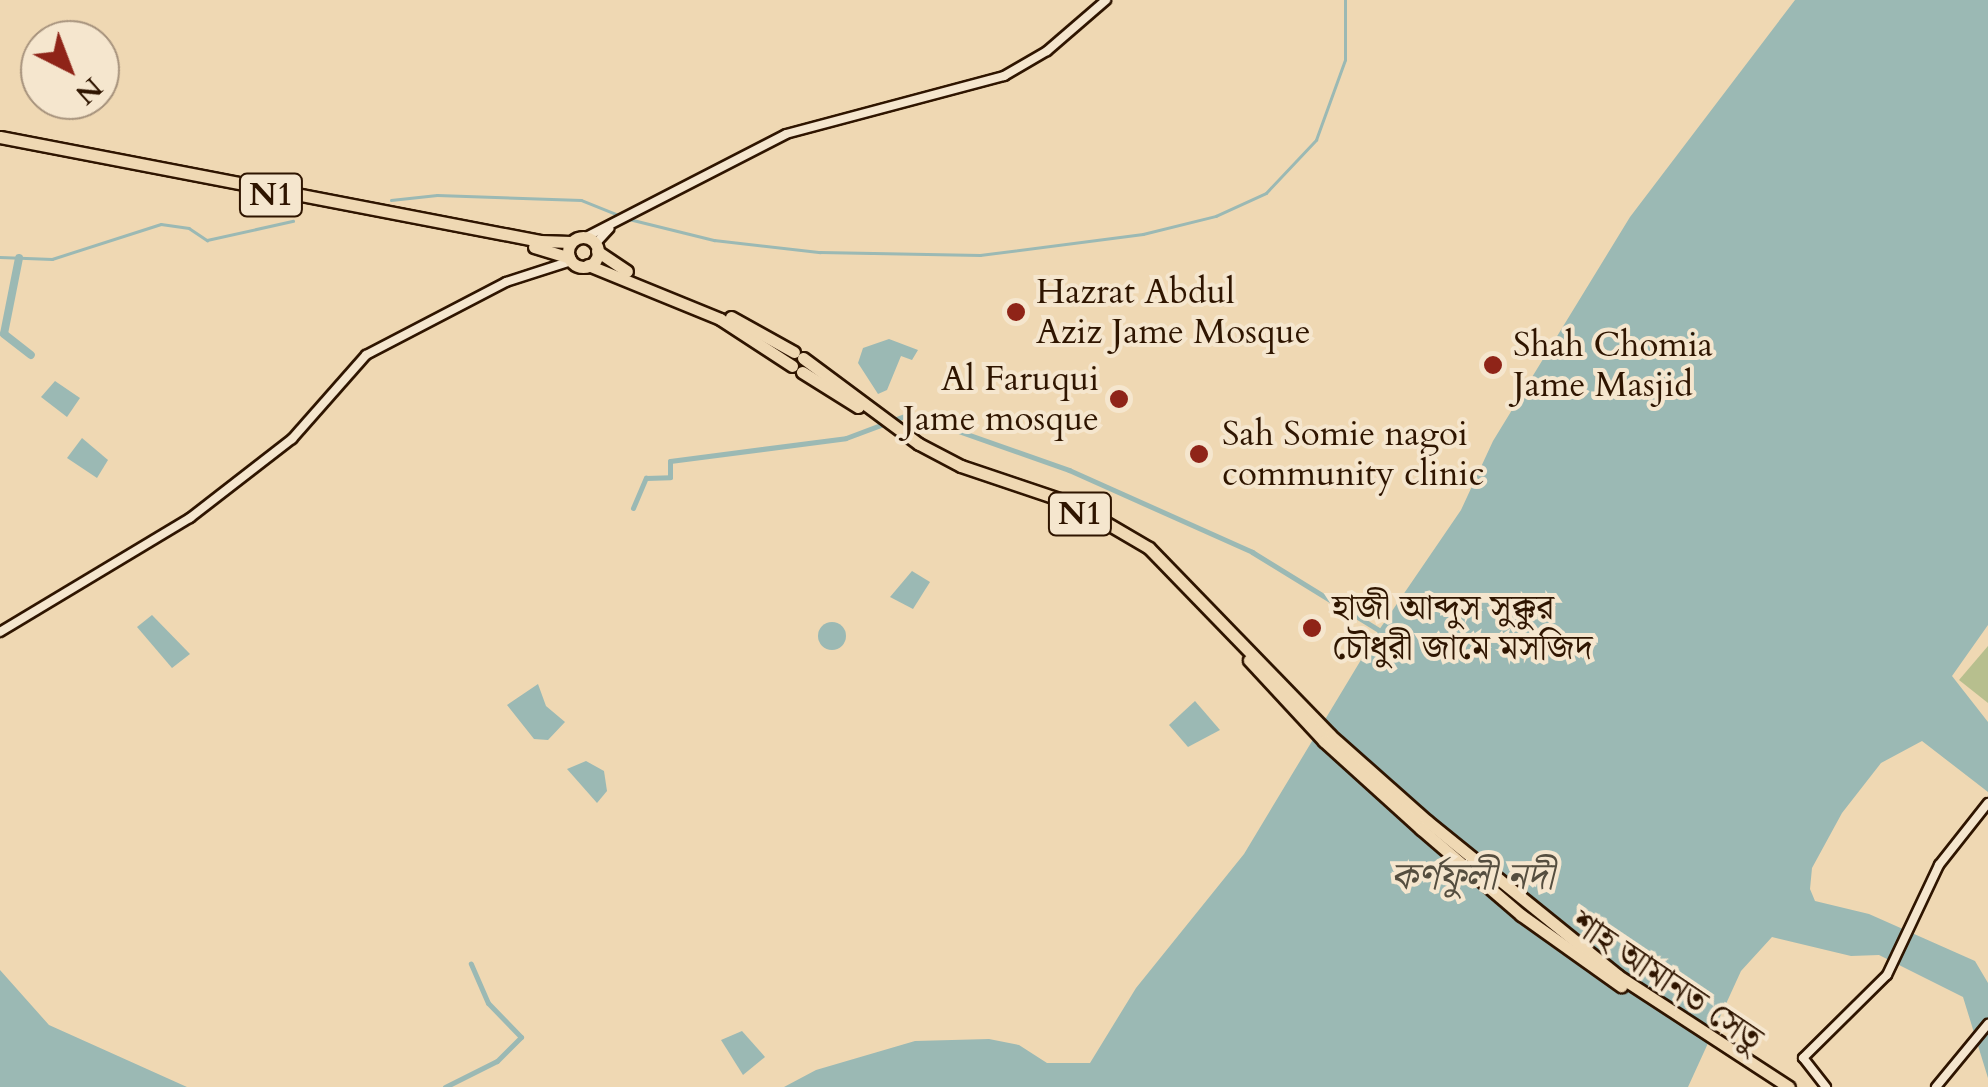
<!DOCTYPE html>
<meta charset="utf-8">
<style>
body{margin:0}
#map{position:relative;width:1988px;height:1087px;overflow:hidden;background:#efd8b3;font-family:Cardo,"Noto Serif Bengali",serif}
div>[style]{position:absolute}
.green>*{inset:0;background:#b7bf8e}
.water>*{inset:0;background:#9bb9b4}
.round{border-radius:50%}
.stream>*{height:2.5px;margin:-1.25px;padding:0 1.25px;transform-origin:1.25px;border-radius:1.25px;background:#9bb9b4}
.canal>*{height:5px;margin:-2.5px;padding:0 2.5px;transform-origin:2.5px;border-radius:2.5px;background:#9bb9b4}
.river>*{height:8px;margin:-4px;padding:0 4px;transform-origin:4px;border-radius:4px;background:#9bb9b4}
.roads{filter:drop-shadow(2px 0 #2f1500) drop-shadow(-2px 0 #2f1500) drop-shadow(0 2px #2f1500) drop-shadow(0 -2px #2f1500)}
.secondary>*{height:8px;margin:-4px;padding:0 4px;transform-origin:4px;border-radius:4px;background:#f5e6ce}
.highway>*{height:11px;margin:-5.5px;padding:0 5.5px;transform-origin:5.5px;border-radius:5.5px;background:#efd8b3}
.highway>.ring{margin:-5.5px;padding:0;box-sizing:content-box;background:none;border:11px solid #efd8b3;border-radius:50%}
.dots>*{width:28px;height:28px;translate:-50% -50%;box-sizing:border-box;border:5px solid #f5e6ce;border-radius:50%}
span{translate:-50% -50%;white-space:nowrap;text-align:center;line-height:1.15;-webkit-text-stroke:8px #f5e6ce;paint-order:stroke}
.shield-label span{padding:2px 8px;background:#f5e6ce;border:2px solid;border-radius:8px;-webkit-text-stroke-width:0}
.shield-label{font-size:32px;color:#2f1500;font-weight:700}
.poi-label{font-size:35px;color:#2f1500}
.left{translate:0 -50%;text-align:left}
.right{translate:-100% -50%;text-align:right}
.street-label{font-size:35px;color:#2f1500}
.water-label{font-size:38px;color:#554e3f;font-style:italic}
.north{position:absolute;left:20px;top:20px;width:100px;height:100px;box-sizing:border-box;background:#f5e6ce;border:2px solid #a6927c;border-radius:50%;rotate:138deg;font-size:28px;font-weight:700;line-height:40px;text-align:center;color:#2f1500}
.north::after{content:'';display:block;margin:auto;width:35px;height:45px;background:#8f2418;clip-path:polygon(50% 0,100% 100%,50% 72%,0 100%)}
</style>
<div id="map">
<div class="green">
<div style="clip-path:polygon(1988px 646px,1988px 703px,1959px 680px)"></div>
</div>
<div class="water">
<div style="clip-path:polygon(1795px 0,1988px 0,1988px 625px,1952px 676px,1988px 722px,1988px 792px,1922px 741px,1881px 763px,1842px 813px,1812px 868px,1810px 889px,1815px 901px,1869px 914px,1975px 961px,1988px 983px,1988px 1078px,1963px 997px,1879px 955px,1851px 956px,1772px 937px,1741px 971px,1688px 1087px,784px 1087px,816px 1070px,915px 1041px,989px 1039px,1019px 1045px,1047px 1063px,1090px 1063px,1136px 988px,1244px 854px,1379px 630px,1461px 510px,1493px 441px,1630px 217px)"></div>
<div style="clip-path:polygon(889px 339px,918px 350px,912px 360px,901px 356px,887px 390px,878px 394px,858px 363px,863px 348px)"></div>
<div style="clip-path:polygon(55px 381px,80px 398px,67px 417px,41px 397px)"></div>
<div style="clip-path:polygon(82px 438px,108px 460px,97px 478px,67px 458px)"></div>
<div style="clip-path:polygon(912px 571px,930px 582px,913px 609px,890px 597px)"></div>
<div style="clip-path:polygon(152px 615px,190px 654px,172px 668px,137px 627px)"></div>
<div class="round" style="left:818px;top:622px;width:28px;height:28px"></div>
<div style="clip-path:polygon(538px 684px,546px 706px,565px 722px,548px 740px,534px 739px,507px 705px)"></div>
<div style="clip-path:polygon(1195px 701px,1220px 730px,1188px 747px,1169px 725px)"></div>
<div style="clip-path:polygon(586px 761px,604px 771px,607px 791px,597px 803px,567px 769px)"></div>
<div style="clip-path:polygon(0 970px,49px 1025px,187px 1087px,0 1087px)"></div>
<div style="clip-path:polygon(742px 1031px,765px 1057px,743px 1075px,721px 1040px)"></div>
</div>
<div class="stream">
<div style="left:391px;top:200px;width:46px;rotate:-6.2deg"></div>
<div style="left:437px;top:195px;width:144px;rotate:2deg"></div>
<div style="left:581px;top:200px;width:43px;rotate:21.8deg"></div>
<div style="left:629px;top:219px;width:88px;rotate:13.9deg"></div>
<div style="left:714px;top:240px;width:107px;rotate:6.5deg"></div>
<div style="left:820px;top:252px;width:160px;rotate:1.1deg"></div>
<div style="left:980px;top:255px;width:164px;rotate:-7.3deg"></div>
<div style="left:1143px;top:234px;width:75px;rotate:-13.9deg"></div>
<div style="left:1216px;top:216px;width:55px;rotate:-24.7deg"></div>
<div style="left:1266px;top:193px;width:73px;rotate:-46.7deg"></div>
<div style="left:1316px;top:140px;width:85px;rotate:-70.1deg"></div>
<div style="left:1345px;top:60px;width:60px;rotate:-90deg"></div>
<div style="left:0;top:257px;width:52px;rotate:2.2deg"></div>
<div style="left:52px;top:259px;width:114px;rotate:-17.8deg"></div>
<div style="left:161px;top:224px;width:28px;rotate:8deg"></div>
<div style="left:189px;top:228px;width:22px;rotate:34deg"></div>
<div style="left:207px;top:240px;width:88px;rotate:-12.5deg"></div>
</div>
<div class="canal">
<div style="left:633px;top:508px;width:33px;rotate:-67deg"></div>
<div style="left:646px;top:478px;width:24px;rotate:-2deg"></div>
<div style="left:670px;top:477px;width:16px;rotate:-90deg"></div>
<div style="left:670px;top:461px;width:177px;rotate:-7.4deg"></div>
<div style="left:846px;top:438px;width:68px;rotate:-20.6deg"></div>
<div style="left:910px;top:414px;width:169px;rotate:19.4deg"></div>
<div style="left:1069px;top:470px;width:201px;rotate:24.1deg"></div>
<div style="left:1252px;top:552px;width:149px;rotate:31.6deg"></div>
<div style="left:445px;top:1087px;width:58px;rotate:-26.6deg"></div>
<div style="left:497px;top:1061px;width:34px;rotate:-45deg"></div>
<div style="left:521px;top:1037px;width:47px;rotate:-134.1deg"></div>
<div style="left:488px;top:1003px;width:43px;rotate:-113.6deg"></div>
</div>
<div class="river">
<div style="left:19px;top:258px;width:77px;rotate:101.2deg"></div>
<div style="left:4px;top:334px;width:34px;rotate:38deg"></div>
</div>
<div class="roads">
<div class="secondary">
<div style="left:586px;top:237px;width:225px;rotate:-27.2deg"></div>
<div style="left:786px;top:134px;width:226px;rotate:-14.9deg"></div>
<div style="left:1004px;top:76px;width:50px;rotate:-30.2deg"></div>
<div style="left:1047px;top:51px;width:78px;rotate:-40.8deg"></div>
<div style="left:595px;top:244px;width:21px;rotate:-47deg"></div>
<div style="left:0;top:632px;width:222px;rotate:-31deg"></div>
<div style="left:190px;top:518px;width:129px;rotate:-37.8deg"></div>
<div style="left:292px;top:439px;width:112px;rotate:-48.6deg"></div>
<div style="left:366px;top:355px;width:158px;rotate:-27.5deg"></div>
<div style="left:506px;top:282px;width:68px;rotate:-17.9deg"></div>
<div style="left:1826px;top:1087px;width:37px;rotate:-128deg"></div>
<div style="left:1803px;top:1058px;width:118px;rotate:-44.7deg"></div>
<div style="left:1887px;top:975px;width:122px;rotate:-64.7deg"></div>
<div style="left:1939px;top:865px;width:79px;rotate:-51.7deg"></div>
<div style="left:1936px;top:1087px;width:82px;rotate:-50.5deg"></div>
</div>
<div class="highway">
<div style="left:0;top:137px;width:550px;rotate:10.9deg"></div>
<div style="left:540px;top:241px;width:31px;rotate:2deg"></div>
<div class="ring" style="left:568px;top:237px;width:19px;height:19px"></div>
<div style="left:534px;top:247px;width:37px;rotate:17deg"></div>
<div style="left:597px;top:251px;width:36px;rotate:34deg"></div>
<div style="left:588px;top:265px;width:143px;rotate:22.2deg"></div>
<div style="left:720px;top:319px;width:86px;rotate:33.1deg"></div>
<div style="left:731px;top:317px;width:72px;rotate:29.1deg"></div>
<div style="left:803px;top:358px;width:144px;rotate:36.6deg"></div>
<div style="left:919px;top:444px;width:47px;rotate:27.6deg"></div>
<div style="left:961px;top:466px;width:119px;rotate:18.6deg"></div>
<div style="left:1074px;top:504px;width:87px;rotate:30.4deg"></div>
<div style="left:1149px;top:548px;width:260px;rotate:45.9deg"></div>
<div style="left:1330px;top:735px;width:130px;rotate:41.6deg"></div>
<div style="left:1427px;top:821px;width:245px;rotate:39deg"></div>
<div style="left:1617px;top:975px;width:205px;rotate:33.1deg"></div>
<div style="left:802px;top:372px;width:66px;rotate:32deg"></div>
<div style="left:1249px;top:660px;width:110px;rotate:47.2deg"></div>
<div style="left:1324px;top:741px;width:131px;rotate:42.2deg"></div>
<div style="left:1421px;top:829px;width:132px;rotate:40.7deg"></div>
<div style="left:1521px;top:915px;width:123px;rotate:35.4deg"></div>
</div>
</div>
<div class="dots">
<div style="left:1016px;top:312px;background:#8f2418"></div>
<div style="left:1493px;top:365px;background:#8f2418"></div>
<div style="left:1119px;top:399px;background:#8f2418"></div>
<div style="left:1199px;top:454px;background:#8f2418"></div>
<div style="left:1312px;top:628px;background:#8f2418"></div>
</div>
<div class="shield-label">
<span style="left:271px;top:195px">N1</span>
<span style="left:1080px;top:514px">N1</span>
</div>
<div class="poi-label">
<span class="left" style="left:1036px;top:312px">Hazrat Abdul<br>Aziz Jame Mosque</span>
<span class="left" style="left:1513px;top:365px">Shah Chomia<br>Jame Masjid</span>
<span class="right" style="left:1099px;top:399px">Al Faruqui<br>Jame mosque</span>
<span class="left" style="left:1222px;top:454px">Sah Somie nagoi<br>community clinic</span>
<span class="left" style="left:1332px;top:628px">হাজী আব্দুস সুক্কুর<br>চৌধুরী জামে মসজিদ</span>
</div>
<div class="street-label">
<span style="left:1667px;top:981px;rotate:34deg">শাহ আমানত সেতু</span>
</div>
<div class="water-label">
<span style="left:1472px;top:878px">কর্ণফুলী নদী</span>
</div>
<div class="north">N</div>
</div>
